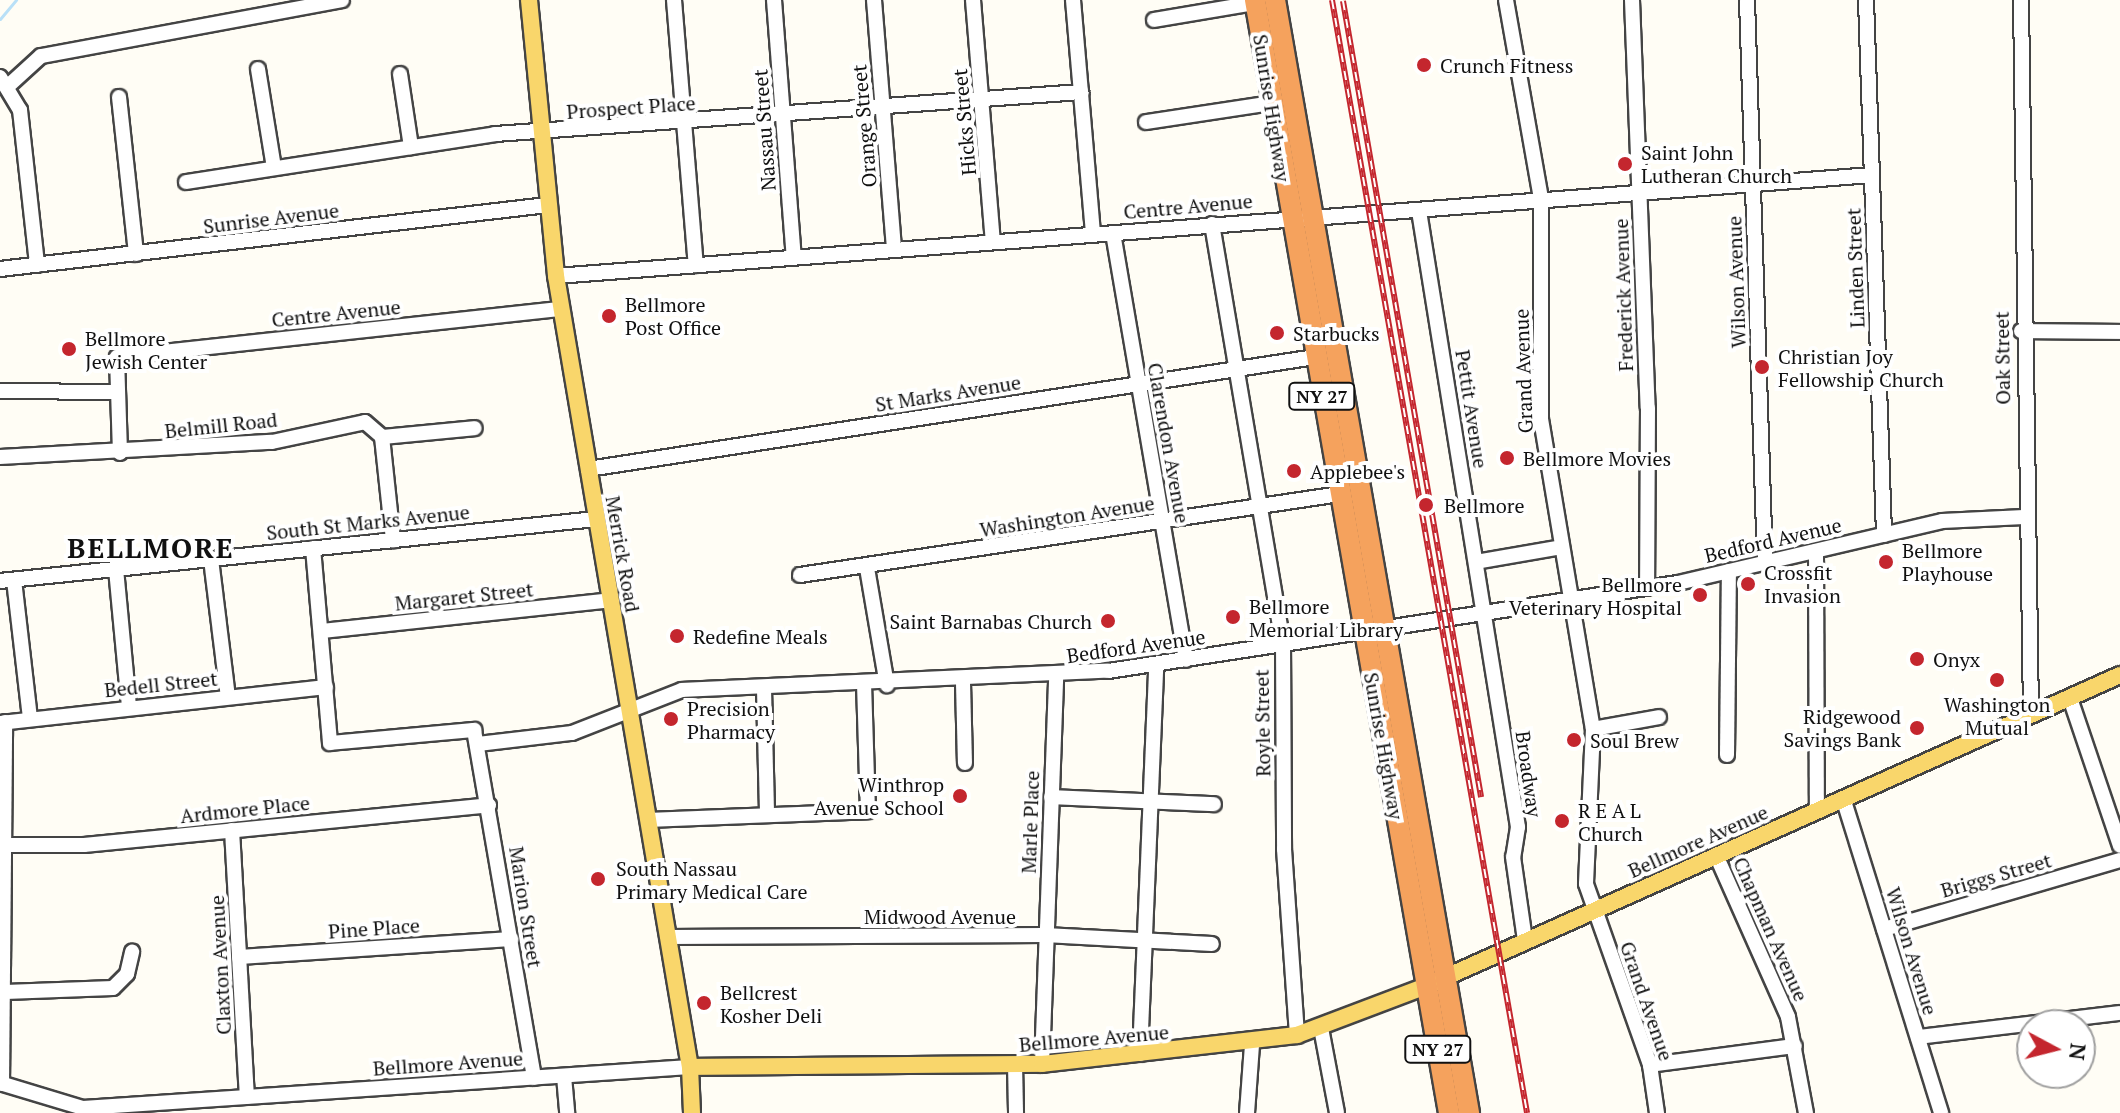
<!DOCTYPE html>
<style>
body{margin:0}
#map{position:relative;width:2120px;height:1113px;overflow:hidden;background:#fffdf5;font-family:"PT Serif",serif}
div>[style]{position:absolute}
.stream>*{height:3px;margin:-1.5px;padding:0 1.5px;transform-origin:1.5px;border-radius:1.5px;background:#b9e0f7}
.roads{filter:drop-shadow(2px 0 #444) drop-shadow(-2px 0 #444) drop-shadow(0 2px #444) drop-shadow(0 -2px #444)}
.minor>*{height:14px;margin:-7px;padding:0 7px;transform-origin:7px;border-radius:7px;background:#fff}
.major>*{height:16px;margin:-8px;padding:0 8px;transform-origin:8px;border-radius:8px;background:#f9d66b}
.highway>*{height:20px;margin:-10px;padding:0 10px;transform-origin:10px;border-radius:10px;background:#f5a25d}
.rail>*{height:6px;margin-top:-3px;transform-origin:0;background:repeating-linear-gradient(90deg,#fff 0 9px,#c4262e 0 18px);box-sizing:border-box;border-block:2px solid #c4262e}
.dots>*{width:22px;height:22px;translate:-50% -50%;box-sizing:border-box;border:4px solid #fff;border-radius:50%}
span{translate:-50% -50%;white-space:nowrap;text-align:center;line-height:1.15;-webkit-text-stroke:8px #fff;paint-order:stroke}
.shield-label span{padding:2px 6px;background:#fff;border:2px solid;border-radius:6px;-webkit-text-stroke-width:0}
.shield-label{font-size:18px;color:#111;font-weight:700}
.poi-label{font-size:20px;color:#111}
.left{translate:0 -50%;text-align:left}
.right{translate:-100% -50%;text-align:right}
.street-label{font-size:20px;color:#111}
.district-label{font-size:28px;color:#111;font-weight:700;letter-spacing:2px}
.north{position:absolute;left:2016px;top:1009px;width:80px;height:80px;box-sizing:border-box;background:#fff;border:2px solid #a0a0a0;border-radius:50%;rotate:97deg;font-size:22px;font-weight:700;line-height:32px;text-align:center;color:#111}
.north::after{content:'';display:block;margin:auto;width:28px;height:36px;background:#c4262e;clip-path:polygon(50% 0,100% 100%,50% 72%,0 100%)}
</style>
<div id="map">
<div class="stream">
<div style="left:0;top:19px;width:25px;rotate:-50deg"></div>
</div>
<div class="roads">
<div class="minor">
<div style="left:674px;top:0;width:266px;rotate:85.3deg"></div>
<div style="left:774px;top:0;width:258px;rotate:85.6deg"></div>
<div style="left:874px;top:0;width:250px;rotate:85.4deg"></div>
<div style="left:973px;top:0;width:242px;rotate:85.3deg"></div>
<div style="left:1073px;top:0;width:235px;rotate:85.1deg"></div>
<div style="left:1506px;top:0;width:202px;rotate:80deg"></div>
<div style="left:1541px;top:199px;width:220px;rotate:90deg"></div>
<div style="left:1541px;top:419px;width:314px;rotate:80.5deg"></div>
<div style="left:1593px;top:729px;width:155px;rotate:92.6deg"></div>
<div style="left:1586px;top:884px;width:192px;rotate:70.5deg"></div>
<div style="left:1650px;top:1065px;width:49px;rotate:81.7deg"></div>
<div style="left:1632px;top:0;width:408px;rotate:87.8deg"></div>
<div style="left:1648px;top:408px;width:180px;rotate:90.3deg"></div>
<div style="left:1747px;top:0;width:563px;rotate:88.17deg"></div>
<div style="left:1866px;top:0;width:535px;rotate:88.07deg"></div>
<div style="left:2021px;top:0;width:715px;rotate:89.2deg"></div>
<div style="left:1154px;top:20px;width:102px;rotate:-9.6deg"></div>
<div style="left:258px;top:69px;width:100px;rotate:80.8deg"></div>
<div style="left:400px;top:74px;width:74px;rotate:81.4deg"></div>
<div style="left:0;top:77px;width:39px;rotate:59deg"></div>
<div style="left:20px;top:110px;width:156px;rotate:83.7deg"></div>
<div style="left:7px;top:87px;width:46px;rotate:-42.4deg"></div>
<div style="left:41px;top:56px;width:306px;rotate:-10.5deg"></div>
<div style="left:119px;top:97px;width:158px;rotate:83.8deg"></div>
<div style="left:1146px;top:122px;width:126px;rotate:-8.6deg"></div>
<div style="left:186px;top:182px;width:313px;rotate:-8.8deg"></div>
<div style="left:495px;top:134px;width:588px;rotate:-4.1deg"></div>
<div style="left:1419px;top:211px;width:624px;rotate:80.87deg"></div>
<div style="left:1518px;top:827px;width:30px;rotate:99deg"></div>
<div style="left:1513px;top:857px;width:84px;rotate:81.8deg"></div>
<div style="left:1212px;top:224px;width:425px;rotate:80.4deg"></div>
<div style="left:1283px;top:643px;width:206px;rotate:89.7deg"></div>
<div style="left:1284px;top:849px;width:186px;rotate:86deg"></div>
<div style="left:1113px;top:233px;width:433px;rotate:80.3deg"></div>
<div style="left:0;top:269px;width:551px;rotate:-6.67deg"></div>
<div style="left:556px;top:276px;width:1320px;rotate:-4.39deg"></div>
<div style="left:2021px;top:331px;width:99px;rotate:0.6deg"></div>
<div style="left:0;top:391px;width:118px;rotate:0.5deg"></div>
<div style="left:382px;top:437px;width:93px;rotate:-5.5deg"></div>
<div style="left:120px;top:453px;width:96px;rotate:-91.8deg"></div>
<div style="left:117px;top:357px;width:447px;rotate:-6.2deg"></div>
<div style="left:0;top:457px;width:272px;rotate:-3.2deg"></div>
<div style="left:272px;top:442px;width:95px;rotate:-12.1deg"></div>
<div style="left:365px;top:422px;width:23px;rotate:41deg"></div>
<div style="left:382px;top:437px;width:104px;rotate:83.9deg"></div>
<div style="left:588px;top:469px;width:736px;rotate:-8.76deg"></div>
<div style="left:313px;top:548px;width:196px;rotate:85deg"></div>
<div style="left:330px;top:743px;width:145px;rotate:-5.2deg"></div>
<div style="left:474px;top:730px;width:353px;rotate:80.2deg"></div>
<div style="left:1816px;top:551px;width:260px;rotate:89.8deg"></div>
<div style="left:211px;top:559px;width:139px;rotate:83deg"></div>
<div style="left:1476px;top:562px;width:87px;rotate:-9.9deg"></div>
<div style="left:867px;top:568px;width:119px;rotate:80.3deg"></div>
<div style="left:116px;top:569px;width:139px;rotate:84.6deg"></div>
<div style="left:800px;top:575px;width:546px;rotate:-8.53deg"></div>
<div style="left:14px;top:580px;width:140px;rotate:83.4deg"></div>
<div style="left:0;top:581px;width:599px;rotate:-5.94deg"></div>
<div style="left:322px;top:631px;width:290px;rotate:-6.1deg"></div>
<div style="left:963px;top:683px;width:80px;rotate:88.6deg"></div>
<div style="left:764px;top:689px;width:125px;rotate:88.6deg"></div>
<div style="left:2070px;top:698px;width:156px;rotate:71.3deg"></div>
<div style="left:0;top:723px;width:328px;rotate:-6.3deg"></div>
<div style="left:1593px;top:729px;width:67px;rotate:-10.3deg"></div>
<div style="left:478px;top:744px;width:95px;rotate:-6.7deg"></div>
<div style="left:572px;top:733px;width:118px;rotate:-21.4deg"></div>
<div style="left:682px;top:690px;width:426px;rotate:-2.6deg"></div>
<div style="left:1108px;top:671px;width:577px;rotate:-8.78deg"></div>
<div style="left:1678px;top:583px;width:271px;rotate:-13.2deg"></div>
<div style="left:1942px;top:521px;width:82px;rotate:-2.8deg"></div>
<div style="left:1727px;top:755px;width:184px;rotate:-89.4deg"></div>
<div style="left:1051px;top:797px;width:163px;rotate:2.5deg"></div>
<div style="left:1844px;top:801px;width:327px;rotate:72.7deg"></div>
<div style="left:648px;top:820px;width:220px;rotate:-2.3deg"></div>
<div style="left:868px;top:811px;width:125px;rotate:-91.8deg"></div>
<div style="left:232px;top:830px;width:267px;rotate:86.8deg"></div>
<div style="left:5px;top:845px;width:79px"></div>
<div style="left:84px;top:845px;width:407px;rotate:-5.6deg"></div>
<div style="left:1716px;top:855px;width:177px;rotate:66deg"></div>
<div style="left:1788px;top:1017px;width:98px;rotate:79.4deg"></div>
<div style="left:1884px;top:929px;width:246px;rotate:-16.3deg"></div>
<div style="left:668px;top:937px;width:377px;rotate:-0.3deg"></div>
<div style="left:1045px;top:935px;width:167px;rotate:3.1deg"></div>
<div style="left:239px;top:957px;width:273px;rotate:-3.8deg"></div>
<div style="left:5px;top:992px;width:108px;rotate:-2.1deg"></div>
<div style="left:113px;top:988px;width:20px;rotate:-45deg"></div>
<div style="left:127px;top:974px;width:23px;rotate:-77deg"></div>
<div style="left:1321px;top:1028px;width:86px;rotate:79.3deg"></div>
<div style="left:1918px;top:1037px;width:203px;rotate:-6.8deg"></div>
<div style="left:1140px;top:1054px;width:389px;rotate:-87.6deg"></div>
<div style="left:1015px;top:1064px;width:49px;rotate:88.8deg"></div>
<div style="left:1042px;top:1064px;width:386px;rotate:-87.9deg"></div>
<div style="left:1650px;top:1065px;width:146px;rotate:-7.5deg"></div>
<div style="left:564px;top:1076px;width:37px;rotate:85deg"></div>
<div style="left:0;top:1083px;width:87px;rotate:16.8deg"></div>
<div style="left:83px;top:1108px;width:608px;rotate:-3.86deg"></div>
<div style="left:2px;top:1084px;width:362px;rotate:-89.5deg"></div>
<div style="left:1247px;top:1113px;width:68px;rotate:-85.8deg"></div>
</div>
<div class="major">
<div style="left:529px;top:0;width:277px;rotate:84.4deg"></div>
<div style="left:556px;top:276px;width:802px;rotate:80.39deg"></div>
<div style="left:690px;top:1067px;width:46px;rotate:87.5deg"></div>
<div style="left:690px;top:1067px;width:352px;rotate:-0.5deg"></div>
<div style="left:1042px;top:1064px;width:257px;rotate:-6.5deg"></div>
<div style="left:1297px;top:1035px;width:138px;rotate:-20.8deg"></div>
<div style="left:1426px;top:986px;width:760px;rotate:-24.14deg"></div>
</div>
<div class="highway">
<div style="left:1255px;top:0;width:1130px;rotate:80.11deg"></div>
<div style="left:1275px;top:0;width:1130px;rotate:80.11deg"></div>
</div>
</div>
<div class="rail">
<div style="left:1332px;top:0;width:1130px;rotate:80.06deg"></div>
<div style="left:1343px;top:1px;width:808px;rotate:80.16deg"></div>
</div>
<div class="dots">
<div style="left:1424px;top:65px;background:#c4262e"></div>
<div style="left:1625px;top:164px;background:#c4262e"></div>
<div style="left:609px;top:316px;background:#c4262e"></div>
<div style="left:1277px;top:333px;background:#c4262e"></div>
<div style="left:69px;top:349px;background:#c4262e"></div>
<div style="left:1762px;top:367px;background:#c4262e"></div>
<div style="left:1507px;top:458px;background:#c4262e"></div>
<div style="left:1294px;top:471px;background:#c4262e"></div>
<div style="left:1426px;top:505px;background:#c4262e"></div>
<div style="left:1886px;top:562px;background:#c4262e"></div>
<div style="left:1748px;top:584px;background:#c4262e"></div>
<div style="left:1700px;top:595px;background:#c4262e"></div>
<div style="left:1233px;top:617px;background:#c4262e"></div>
<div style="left:1108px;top:621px;background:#c4262e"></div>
<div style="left:677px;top:636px;background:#c4262e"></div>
<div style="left:1917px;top:659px;background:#c4262e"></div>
<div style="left:1997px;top:680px;background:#c4262e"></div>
<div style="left:671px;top:719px;background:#c4262e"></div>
<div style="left:1917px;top:728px;background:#c4262e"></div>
<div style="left:1574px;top:740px;background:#c4262e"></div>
<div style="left:960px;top:796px;background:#c4262e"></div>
<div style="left:1562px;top:821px;background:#c4262e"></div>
<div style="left:598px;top:879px;background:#c4262e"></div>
<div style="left:704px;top:1003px;background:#c4262e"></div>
</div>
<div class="shield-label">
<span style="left:1322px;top:396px">NY 27</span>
<span style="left:1438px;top:1049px">NY 27</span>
</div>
<div class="poi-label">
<span class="left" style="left:1440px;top:65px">Crunch Fitness</span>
<span class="left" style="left:1641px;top:164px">Saint John<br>Lutheran Church</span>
<span class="left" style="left:625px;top:316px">Bellmore<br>Post Office</span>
<span class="left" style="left:1293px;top:333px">Starbucks</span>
<span class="left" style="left:85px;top:350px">Bellmore<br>Jewish Center</span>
<span class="left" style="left:1778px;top:368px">Christian Joy<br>Fellowship Church</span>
<span class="left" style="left:1523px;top:458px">Bellmore Movies</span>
<span class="left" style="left:1310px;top:471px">Applebee's</span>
<span class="left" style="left:1444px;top:505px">Bellmore</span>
<span class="left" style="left:1902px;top:562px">Bellmore<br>Playhouse</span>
<span class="left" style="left:1764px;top:584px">Crossfit<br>Invasion</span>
<span class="right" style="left:1682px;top:596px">Bellmore<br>Veterinary Hospital</span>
<span class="left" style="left:1249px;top:618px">Bellmore<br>Memorial Library</span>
<span class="right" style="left:1092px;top:621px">Saint Barnabas Church</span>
<span class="left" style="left:693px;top:636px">Redefine Meals</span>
<span class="left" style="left:1933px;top:659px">Onyx</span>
<span style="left:1997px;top:716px">Washington<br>Mutual</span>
<span class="left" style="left:687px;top:720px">Precision<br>Pharmacy</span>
<span class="right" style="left:1901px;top:728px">Ridgewood<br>Savings Bank</span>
<span class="left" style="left:1590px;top:740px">Soul Brew</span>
<span class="right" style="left:944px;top:796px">Winthrop<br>Avenue School</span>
<span class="left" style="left:1578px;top:822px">R E A L<br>Church</span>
<span class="left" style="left:616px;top:880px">South Nassau<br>Primary Medical Care</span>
<span class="left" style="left:720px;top:1004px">Bellcrest<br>Kosher Deli</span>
</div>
<div class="street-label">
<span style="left:631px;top:107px;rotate:-4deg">Prospect Place</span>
<span style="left:1272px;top:108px;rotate:81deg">Sunrise Highway</span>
<span style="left:964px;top:122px;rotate:-95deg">Hicks Street</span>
<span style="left:864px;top:126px;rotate:-95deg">Orange Street</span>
<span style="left:764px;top:130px;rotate:-94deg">Nassau Street</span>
<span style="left:1188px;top:206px;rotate:-5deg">Centre Avenue</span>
<span style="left:271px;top:218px;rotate:-7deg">Sunrise Avenue</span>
<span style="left:1855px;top:268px;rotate:-92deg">Linden Street</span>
<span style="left:1736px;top:282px;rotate:-92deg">Wilson Avenue</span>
<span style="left:1623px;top:295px;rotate:-92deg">Frederick Avenue</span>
<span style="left:336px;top:313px;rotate:-6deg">Centre Avenue</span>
<span style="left:2002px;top:358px;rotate:-91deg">Oak Street</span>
<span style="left:1523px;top:371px;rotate:-92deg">Grand Avenue</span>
<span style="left:948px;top:393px;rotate:-9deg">St Marks Avenue</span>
<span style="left:1472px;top:409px;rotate:81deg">Pettit Avenue</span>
<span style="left:221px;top:425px;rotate:-6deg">Belmill Road</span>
<span style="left:1169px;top:443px;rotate:80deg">Clarendon Avenue</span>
<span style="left:1067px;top:516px;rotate:-9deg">Washington Avenue</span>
<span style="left:368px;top:522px;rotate:-6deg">South St Marks Avenue</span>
<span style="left:1773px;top:540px;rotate:-13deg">Bedford Avenue</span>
<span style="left:623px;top:554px;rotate:80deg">Merrick Road</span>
<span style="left:464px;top:596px;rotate:-6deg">Margaret Street</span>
<span style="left:1136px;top:646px;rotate:-8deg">Bedford Avenue</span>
<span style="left:161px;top:684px;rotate:-6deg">Bedell Street</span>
<span style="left:1262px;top:723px;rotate:-91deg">Royle Street</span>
<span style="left:1384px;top:746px;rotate:80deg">Sunrise Highway</span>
<span style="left:1529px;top:774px;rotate:82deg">Broadway</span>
<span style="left:245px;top:809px;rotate:-6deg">Ardmore Place</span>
<span style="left:1030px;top:822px;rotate:-88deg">Marle Place</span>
<span style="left:1698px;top:841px;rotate:-24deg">Bellmore Avenue</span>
<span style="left:1996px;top:875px;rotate:-16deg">Briggs Street</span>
<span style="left:526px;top:907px;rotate:81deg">Marion Street</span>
<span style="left:940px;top:916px">Midwood Avenue</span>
<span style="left:374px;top:928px;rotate:-4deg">Pine Place</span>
<span style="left:1771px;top:929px;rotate:66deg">Chapman Avenue</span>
<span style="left:1912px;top:951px;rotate:73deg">Wilson Avenue</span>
<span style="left:220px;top:965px;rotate:-93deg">Claxton Avenue</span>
<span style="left:1647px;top:1001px;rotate:71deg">Grand Avenue</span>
<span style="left:1094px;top:1038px;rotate:-5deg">Bellmore Avenue</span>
<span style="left:448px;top:1063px;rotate:-4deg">Bellmore Avenue</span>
</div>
<div class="district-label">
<span style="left:151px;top:548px">BELLMORE</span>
</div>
<div class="north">N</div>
</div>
